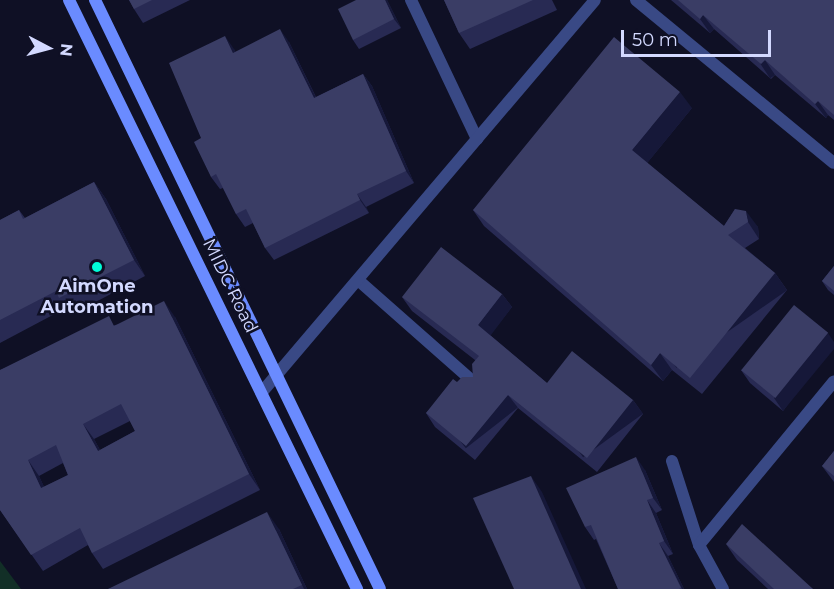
<!DOCTYPE html>
<style>
body{margin:0}
#map{position:relative;width:834px;height:589px;overflow:hidden;background:#0f1025;font-family:Montserrat,sans-serif}
div>[style]{position:absolute}
.green>*{inset:0;background:#122f27}
.street>*{height:12px;margin:-6px;padding:0 6px;transform-origin:6px;border-radius:6px;background:#394985}
.secondary>*{height:12px;margin:-6px;padding:0 6px;transform-origin:6px;border-radius:6px;background:#6a8bff}
.wall>*{inset:0;background:#282a53}
.shaded-wall>*{inset:0;background:#161839;transform-origin:0 0}
.building>*{inset:0;background:#3a3d65;transform-origin:0 0}
.dots>*{width:16px;height:16px;translate:-50% -50%;box-sizing:border-box;border:3px solid #0f1025;border-radius:50%}
span{translate:-50% -50%;white-space:nowrap;text-align:center;line-height:1.15;-webkit-text-stroke:5px #0f1025;paint-order:stroke}
.street-label{font-size:18px;color:#d3d9ff}
.poi-label{font-size:18px;color:#d3d9ff;font-weight:700}
.north{position:absolute;left:18px;top:18px;width:60px;height:60px;-webkit-text-stroke:4px #0f1025;paint-order:stroke;rotate:96deg;font-size:16px;font-weight:700;line-height:24px;text-align:center;color:#d3d9ff}
.north::after{content:'';display:block;margin:auto;width:21px;height:27px;background:#d3d9ff;clip-path:polygon(50% 0,100% 100%,50% 72%,0 100%)}
.scale{position:absolute;left:621px;top:30px;width:150px;height:27px;box-sizing:border-box;border:3px solid #d3d9ff;border-top:0;padding-left:8px;font-size:18px;line-height:21px;white-space:nowrap;color:#d3d9ff;-webkit-text-stroke:4px #0f1025;paint-order:stroke}
</style>
<div id="map">
<div class="green">
<div style="clip-path:polygon(0 561px,21px 589px,0 589px)"></div>
</div>
<div class="street">
<div style="left:411px;top:0;width:154px;rotate:64.6deg"></div>
<div style="left:636px;top:0;width:256px;rotate:39.5deg"></div>
<div style="left:358px;top:280px;width:159px;rotate:41.4deg"></div>
<div style="left:262px;top:392px;width:514px;rotate:-49.65deg"></div>
<div style="left:672px;top:461px;width:88px;rotate:72.2deg"></div>
<div style="left:699px;top:545px;width:50px;rotate:61.4deg"></div>
<div style="left:699px;top:545px;width:212px;rotate:-50.5deg"></div>
</div>
<div class="secondary">
<div style="left:69px;top:0;width:656px;rotate:63.94deg"></div>
<div style="left:95px;top:0;width:654px;rotate:64.18deg"></div>
</div>
<div class="wall">
<div style="clip-path:polygon(129px 0,190px 0,143px 23px,134px 9px)"></div>
<div style="clip-path:polygon(356px 0,387px 0,401px 28px,359px 49px,353px 40px)"></div>
<div style="clip-path:polygon(444px 0,552px 0,557px 10px,470px 49px,459px 33px)"></div>
<div style="clip-path:polygon(671px 0,834px 0,834px 120px,828px 115px,826px 118px,775px 75px,771px 79px,714px 29px,710px 33px)"></div>
<div style="clip-path:polygon(289px 42px,316px 97px,363px 74px,372px 86px,414px 183px,366px 207px,369px 213px,274px 260px,265px 248px,253px 223px,245px 227px,236px 214px,223px 188px,220px 189px,211px 177px,234px 49px,235px 52px)"></div>
<div style="clip-path:polygon(692px 108px,647px 163px,724px 226px,735px 209px,758px 227px,759px 239px,745px 248px,775px 273px,787px 290px,702px 394px,672px 370px,663px 381px,484px 226px,473px 210px)"></div>
<div style="clip-path:polygon(94px 182px,106px 199px,145px 276px,71px 315px,66px 308px,0 343px,0 220px,19px 210px,25px 218px)"></div>
<div style="clip-path:polygon(834px 266px,834px 295px,828px 290px,822px 281px)"></div>
<div style="clip-path:polygon(502px 294px,512px 307px,490px 335px,547px 383px,633px 400px,643px 414px,597px 472px,518px 408px,475px 460px,435px 427px,426px 413px,457px 382px,473px 377px,475px 360px,412px 311px,402px 297px)"></div>
<div style="clip-path:polygon(evenodd,175px 317px,260px 490px,103px 569px,92px 553px,88px 545px,43px 571px,0 510px,0 370px,115px 325px,175px 317px,130px 421px,135px 431px,100px 450px,94px 439px,130px 421px,175px 317px,63px 463px,68px 475px,44px 487px,39px 476px,63px 463px)"></div>
<div style="clip-path:polygon(834px 342px,783px 411px,750px 383px,741px 370px)"></div>
<div style="clip-path:polygon(834px 451px,834px 482px,822px 466px)"></div>
<div style="clip-path:polygon(645px 470px,662px 510px,656px 513px,673px 554px,668px 556px,684px 589px,618px 589px,596px 539px,594px 540px,585px 527px)"></div>
<div style="clip-path:polygon(279px 529px,307px 589px,108px 589px)"></div>
<div style="clip-path:polygon(726px 544px,813px 589px,768px 589px,737px 560px)"></div>
</div>
<div class="shaded-wall">
<div style="clip-path:polygon(385px 0,387px 0,401px 28px,394px 19px)"></div>
<div style="clip-path:polygon(703px 15px,714px 29px,710px 33px,700px 19px)"></div>
<div style="clip-path:polygon(280px 29px,289px 42px,322px 110px,314px 98px)"></div>
<div style="clip-path:polygon(225px 36px,234px 49px,242px 65px,233px 53px)"></div>
<div style="left:765px;top:60px;width:18px;height:6px;rotate:56deg"></div>
<div style="clip-path:polygon(363px 74px,372px 86px,414px 183px,406px 171px)"></div>
<div style="clip-path:polygon(680px 92px,692px 108px,644px 167px,632px 150px)"></div>
<div style="clip-path:polygon(818px 101px,828px 115px,826px 118px,815px 104px)"></div>
<div style="clip-path:polygon(94px 182px,106px 199px,145px 276px,134px 260px)"></div>
<div style="clip-path:polygon(357px 194px,366px 207px,369px 213px,360px 200px)"></div>
<div style="clip-path:polygon(746px 211px,758px 227px,759px 239px,748px 222px)"></div>
<div style="left:775px;top:273px;width:21px;height:135px;rotate:55deg"></div>
<div style="clip-path:polygon(502px 294px,512px 307px,488px 339px,478px 325px)"></div>
<div style="clip-path:polygon(164px 301px,175px 317px,260px 490px,249px 474px)"></div>
<div style="clip-path:polygon(828px 333px,834px 342px,834px 349px,783px 411px,774px 398px)"></div>
<div style="clip-path:polygon(660px 353px,672px 370px,663px 381px,651px 365px)"></div>
<div style="left:508px;top:395px;width:16px;height:66px;rotate:52deg"></div>
<div style="left:633px;top:400px;width:17px;height:74px;rotate:54deg"></div>
<div style="clip-path:polygon(83px 424px,94px 439px,109px 467px,98px 451px)"></div>
<div style="clip-path:polygon(636px 457px,645px 470px,662px 510px,653px 498px)"></div>
<div style="clip-path:polygon(28px 460px,39px 476px,52px 504px,41px 488px)"></div>
<div style="clip-path:polygon(531px 476px,542px 492px,586px 589px,581px 589px)"></div>
<div style="clip-path:polygon(647px 500px,656px 513px,673px 554px,664px 541px)"></div>
<div style="clip-path:polygon(267px 512px,279px 529px,307px 589px,304px 589px,302px 585px)"></div>
<div style="clip-path:polygon(659px 543px,668px 556px,684px 589px,682px 589px)"></div>
</div>
<div class="building">
<div style="clip-path:polygon(129px 0,152px 0,134px 9px)"></div>
<div style="clip-path:polygon(356px 0,385px 0,394px 19px,353px 40px,338px 9px)"></div>
<div style="clip-path:polygon(444px 0,533px 0,459px 33px)"></div>
<div style="clip-path:polygon(678px 0,834px 0,834px 115px,818px 101px,815px 104px,765px 60px,761px 64px,703px 15px,700px 19px)"></div>
<div style="clip-path:polygon(280px 29px,314px 98px,363px 74px,406px 171px,357px 194px,360px 200px,265px 248px,246px 209px,236px 214px,216px 174px,211px 177px,194px 142px,201px 138px,169px 63px,225px 36px,233px 53px)"></div>
<div style="clip-path:polygon(614px 37px,680px 92px,632px 150px,724px 226px,735px 209px,746px 211px,748px 222px,728px 235px,775px 273px,690px 378px,660px 353px,651px 365px,473px 210px)"></div>
<div style="clip-path:polygon(94px 182px,134px 260px,59px 298px,56px 291px,0 320px,0 220px,19px 210px,23px 219px)"></div>
<div style="clip-path:polygon(441px 247px,502px 294px,478px 325px,547px 383px,572px 351px,633px 400px,587px 458px,508px 395px,466px 446px,426px 413px,453px 379px,457px 382px,462px 377px,473px 377px,472px 364px,479px 356px,402px 297px)"></div>
<div style="clip-path:polygon(834px 266px,834px 291px,822px 281px)"></div>
<div style="clip-path:polygon(evenodd,164px 301px,249px 474px,92px 553px,80px 528px,31px 555px,0 510px,0 370px,109px 316px,114px 326px,164px 301px,121px 404px,135px 431px,98px 451px,83px 424px,121px 404px,164px 301px,56px 445px,68px 475px,41px 488px,28px 460px,56px 445px)"></div>
<div style="left:794px;top:305px;width:44px;height:84px;rotate:39deg"></div>
<div style="clip-path:polygon(834px 451px,834px 476px,822px 466px)"></div>
<div style="clip-path:polygon(636px 457px,653px 498px,647px 500px,664px 541px,659px 543px,681px 588px,679px 589px,618px 589px,591px 525px,585px 527px,566px 488px)"></div>
<div style="clip-path:polygon(531px 476px,581px 589px,514px 589px,473px 498px)"></div>
<div style="clip-path:polygon(267px 512px,302px 585px,293px 589px,108px 589px)"></div>
<div style="clip-path:polygon(742px 524px,813px 589px,774px 589px,726px 544px)"></div>
</div>
<div class="dots">
<div style="left:97px;top:267px;background:#00fed9"></div>
</div>
<div class="street-label">
<span style="left:230px;top:286px;rotate:64deg">MIDC Road</span>
</div>
<div class="poi-label">
<span style="left:97px;top:297px">AimOne<br>Automation</span>
</div>
<div class="north">N</div>
<div class="scale">50 m</div>
</div>
